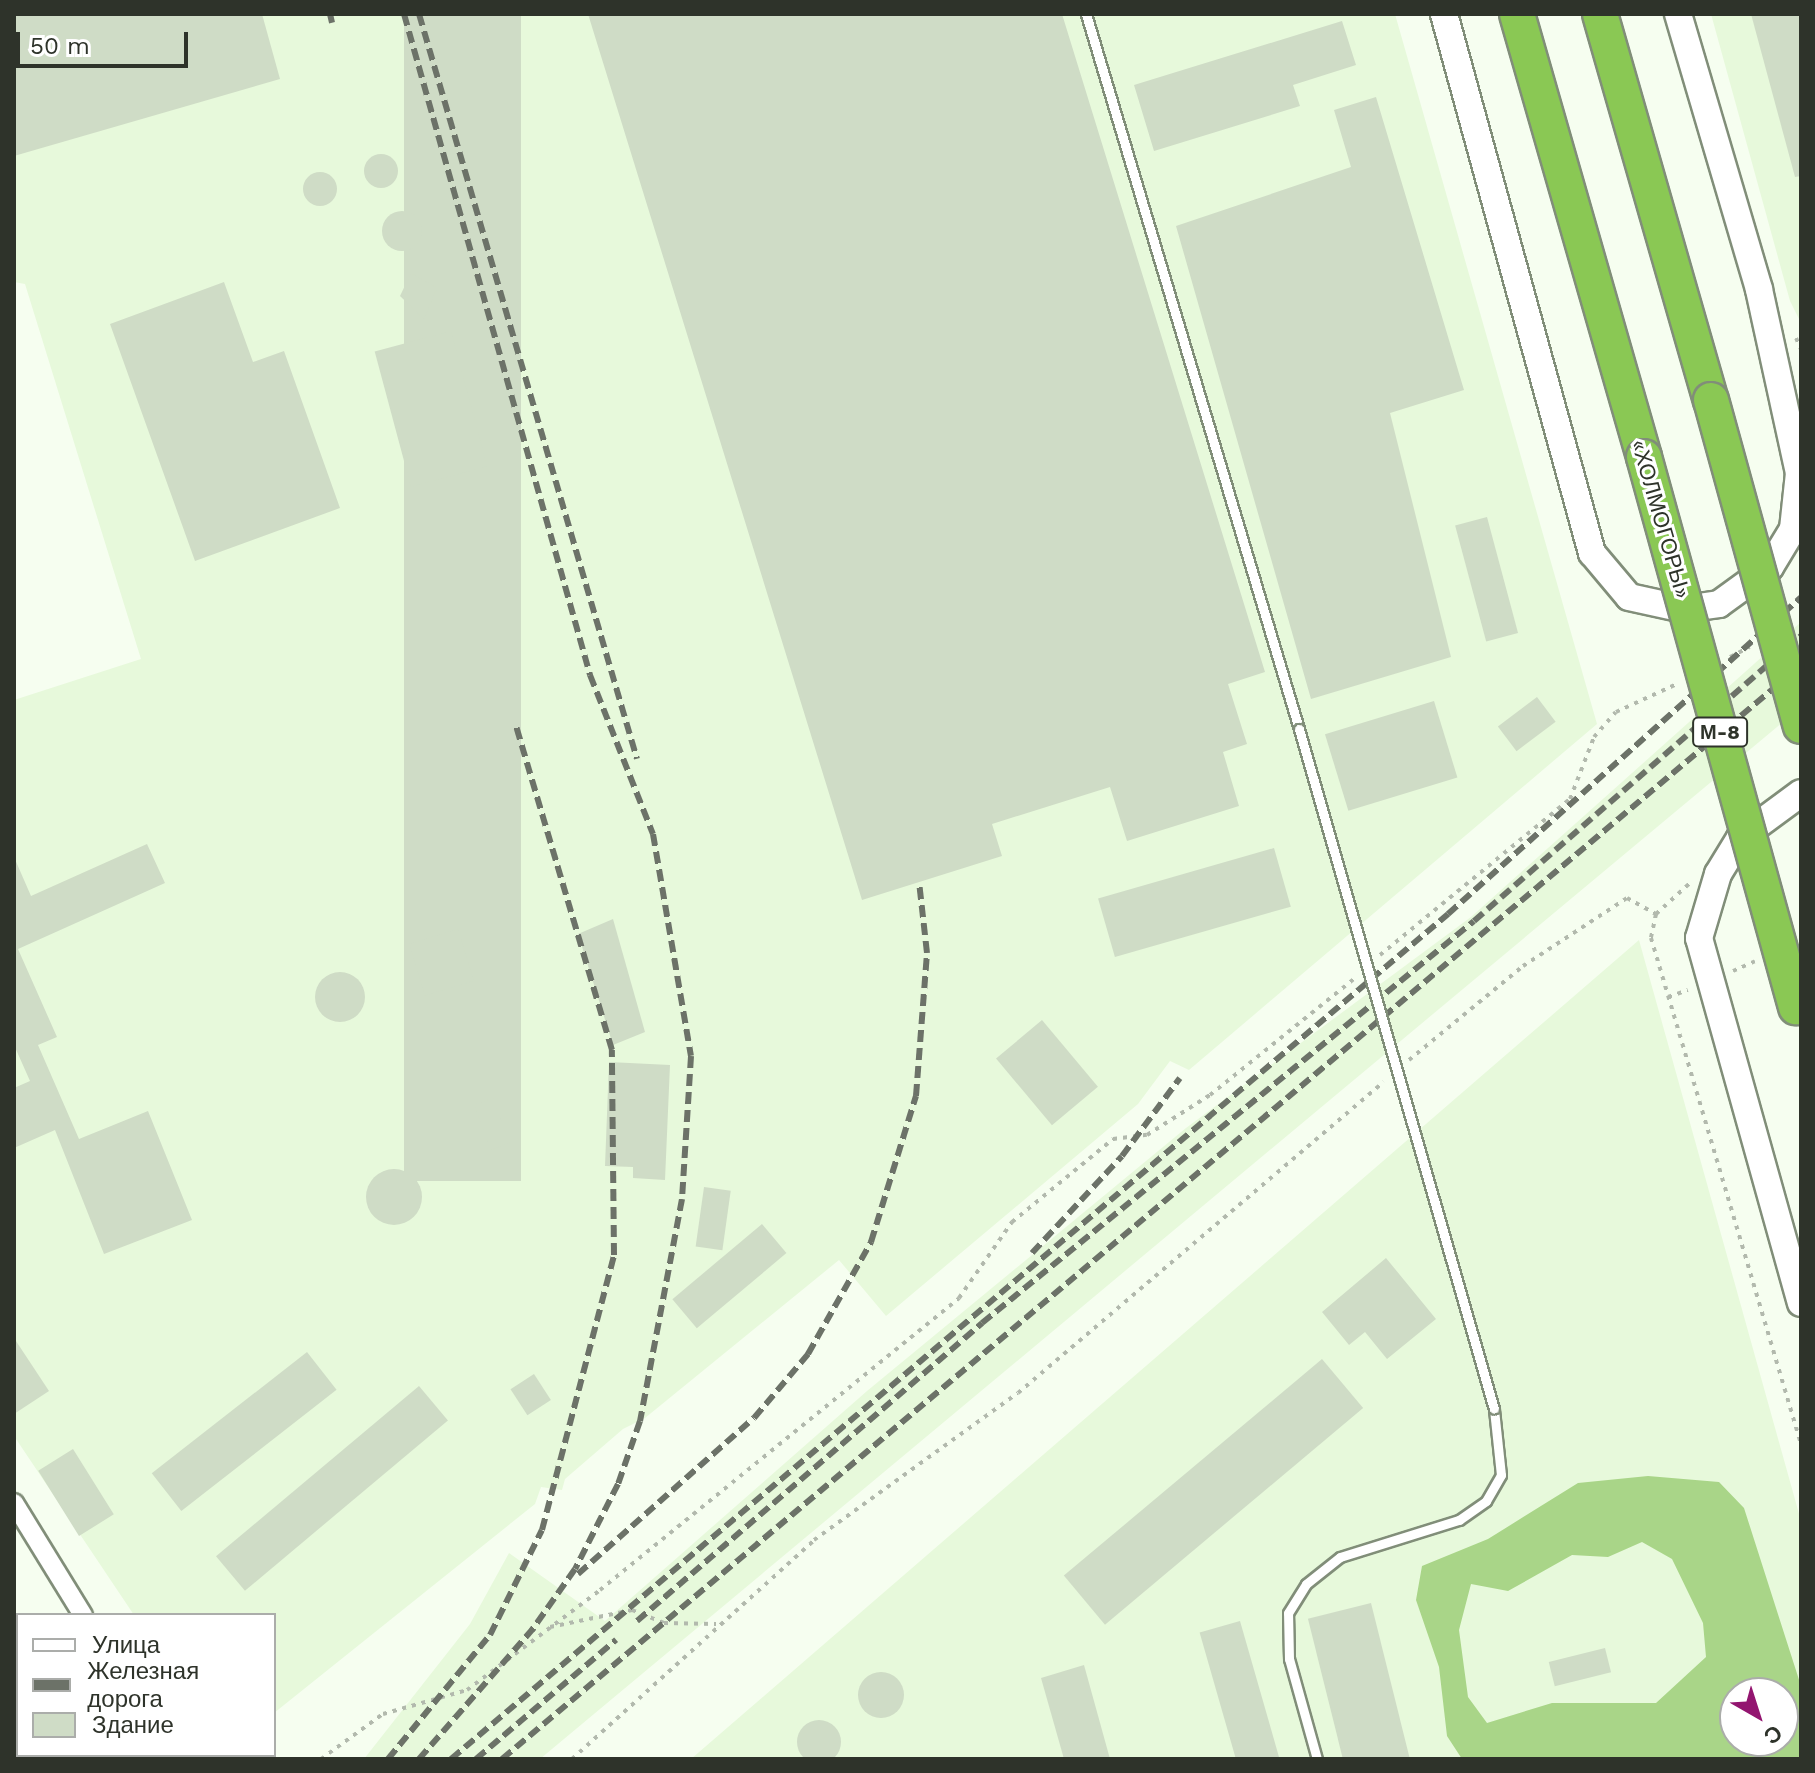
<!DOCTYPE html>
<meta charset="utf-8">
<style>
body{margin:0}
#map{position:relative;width:1815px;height:1773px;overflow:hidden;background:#f6fef0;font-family:"Work Sans",sans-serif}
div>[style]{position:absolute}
.built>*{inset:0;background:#e7f9db}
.forest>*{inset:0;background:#a9d588}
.building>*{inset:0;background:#cfdcc6;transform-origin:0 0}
.round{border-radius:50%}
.path>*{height:4px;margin-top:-2px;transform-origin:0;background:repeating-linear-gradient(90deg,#b2b9ad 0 4px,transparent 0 10px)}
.roads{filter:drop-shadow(2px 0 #818e79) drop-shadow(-2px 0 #818e79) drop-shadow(0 2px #818e79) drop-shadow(0 -2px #818e79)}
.lane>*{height:9px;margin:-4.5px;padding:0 4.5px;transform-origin:4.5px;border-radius:4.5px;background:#fff}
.street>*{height:18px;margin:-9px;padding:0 9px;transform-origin:9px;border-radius:9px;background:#fff}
.secondary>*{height:26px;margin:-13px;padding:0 13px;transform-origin:13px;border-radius:13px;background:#fff}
.highway>*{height:34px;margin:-17px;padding:0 17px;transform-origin:17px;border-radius:17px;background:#8ac854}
.rail>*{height:6px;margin-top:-3px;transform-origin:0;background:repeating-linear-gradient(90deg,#6c7268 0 12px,transparent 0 18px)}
.bridges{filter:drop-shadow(2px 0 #818e79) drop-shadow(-2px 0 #818e79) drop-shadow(0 2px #818e79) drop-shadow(0 -2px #818e79)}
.lane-bridge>*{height:9px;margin:-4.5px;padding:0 4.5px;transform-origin:4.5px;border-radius:4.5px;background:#fff}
.highway-bridge>*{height:34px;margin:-17px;padding:0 17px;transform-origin:17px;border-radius:17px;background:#8ac854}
span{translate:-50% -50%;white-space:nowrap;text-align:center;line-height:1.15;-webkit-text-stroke:6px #fff;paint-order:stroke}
.shield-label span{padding:2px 6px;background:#fff;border:2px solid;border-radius:6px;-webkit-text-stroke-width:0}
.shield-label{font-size:20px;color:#2e332a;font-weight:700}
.street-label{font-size:22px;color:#2e332a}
.frame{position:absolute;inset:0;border:16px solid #2e332a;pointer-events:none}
.legend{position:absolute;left:16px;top:1613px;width:260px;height:144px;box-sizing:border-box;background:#fff;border:2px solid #abadaa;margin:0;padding:10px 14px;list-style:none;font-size:24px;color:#2e332a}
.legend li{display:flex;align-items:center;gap:16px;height:40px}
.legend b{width:40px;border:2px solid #abadaa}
.north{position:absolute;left:1719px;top:1677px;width:80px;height:80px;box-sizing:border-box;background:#fff;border:2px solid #abadaa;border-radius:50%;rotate:141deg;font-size:22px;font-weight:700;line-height:32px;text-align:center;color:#2e332a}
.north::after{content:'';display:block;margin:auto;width:28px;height:36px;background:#931570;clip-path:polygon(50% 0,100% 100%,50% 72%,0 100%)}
.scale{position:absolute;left:16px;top:32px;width:172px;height:36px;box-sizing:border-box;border:4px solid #2e332a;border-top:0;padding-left:10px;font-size:24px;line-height:28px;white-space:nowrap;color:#2e332a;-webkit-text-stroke:6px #fff;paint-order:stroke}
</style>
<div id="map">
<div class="built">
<div style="clip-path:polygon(14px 14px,1395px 14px,1597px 724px,1189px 1070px,1170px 1061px,1138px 1104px,886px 1316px,839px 1260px,645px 1418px,623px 1429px,565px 1479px,562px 1490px,541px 1487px,535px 1504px,274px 1713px,274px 1615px,134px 1615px,14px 1436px,14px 700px,141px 659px,25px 284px,14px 282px)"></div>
<div style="clip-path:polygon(1711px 14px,1801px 14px,1801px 323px,1790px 301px)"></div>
<div style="clip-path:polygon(1801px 622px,1801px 707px,540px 1759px,364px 1759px,470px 1624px,509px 1553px,605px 1621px,867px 1391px,1186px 1128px,1471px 917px)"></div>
<div style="clip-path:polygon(evenodd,1639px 940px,1801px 1521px,1801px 1759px,691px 1759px,1639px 940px,1735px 1693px,1783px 1693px,1783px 1741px,1735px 1741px,1735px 1693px)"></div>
</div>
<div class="forest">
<div style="clip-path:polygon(evenodd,1648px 1476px,1719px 1482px,1744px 1508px,1801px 1686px,1801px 1759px,1462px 1759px,1447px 1736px,1439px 1667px,1416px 1600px,1422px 1566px,1488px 1539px,1578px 1483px,1648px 1476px,1642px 1542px,1672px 1559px,1703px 1623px,1706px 1657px,1656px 1703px,1552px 1703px,1487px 1723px,1468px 1697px,1459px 1630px,1471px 1584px,1508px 1591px,1572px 1555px,1608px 1557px,1642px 1542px,1648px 1476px,1735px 1693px,1783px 1693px,1783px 1741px,1735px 1741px,1735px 1693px)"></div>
</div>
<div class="building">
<div style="clip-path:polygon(14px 14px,262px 14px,280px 79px,14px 156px)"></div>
<div style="left:404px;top:14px;width:117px;height:1167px"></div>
<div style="clip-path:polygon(588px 14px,1062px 14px,1265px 672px,1228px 684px,1247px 744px,1223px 752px,1239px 806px,1127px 841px,1110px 787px,992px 824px,1002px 856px,862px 900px)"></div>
<div style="clip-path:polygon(1751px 14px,1801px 14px,1801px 176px,1795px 177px)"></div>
<div style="clip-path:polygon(1342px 21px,1356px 65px,1293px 85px,1300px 106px,1154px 151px,1134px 85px)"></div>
<div style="clip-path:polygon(1376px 97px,1464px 390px,1390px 413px,1451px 657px,1311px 699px,1176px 226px,1351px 167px,1334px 110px)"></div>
<div class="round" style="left:364px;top:154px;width:34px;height:34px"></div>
<div class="round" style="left:303px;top:172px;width:34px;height:34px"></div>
<div class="round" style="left:382px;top:211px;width:40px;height:40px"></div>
<div style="clip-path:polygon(411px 273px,437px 288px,424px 319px,400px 296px)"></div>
<div style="clip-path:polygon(224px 282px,253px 362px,284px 351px,340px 508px,195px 561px,110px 324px)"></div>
<div style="left:451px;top:331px;width:140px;height:79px;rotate:75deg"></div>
<div style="left:1487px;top:517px;width:120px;height:33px;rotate:75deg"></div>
<div style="left:1537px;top:697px;width:31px;height:49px;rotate:53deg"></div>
<div style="left:1434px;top:701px;width:80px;height:114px;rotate:73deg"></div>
<div style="clip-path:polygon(147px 844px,165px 883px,18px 949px,57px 1037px,38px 1045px,79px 1139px,148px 1111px,192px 1220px,104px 1254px,55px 1130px,14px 1148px,14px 1088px,30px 1081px,14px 1045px,14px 857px,31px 896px)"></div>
<div style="left:1274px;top:848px;width:61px;height:183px;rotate:74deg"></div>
<div style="clip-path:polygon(613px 919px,645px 1032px,613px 1045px,578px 934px)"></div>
<div style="left:458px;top:929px;width:54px;height:51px;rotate:73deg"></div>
<div class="round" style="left:315px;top:972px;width:50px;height:50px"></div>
<div style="left:1042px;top:1020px;width:87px;height:60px;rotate:50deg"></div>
<div style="clip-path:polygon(609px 1062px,670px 1065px,665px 1180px,633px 1178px,633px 1167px,605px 1166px)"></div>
<div style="left:493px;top:1098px;width:48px;height:20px;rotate:70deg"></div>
<div class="round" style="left:366px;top:1169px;width:56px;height:56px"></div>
<div style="left:704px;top:1187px;width:27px;height:60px;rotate:8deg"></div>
<div style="left:762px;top:1224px;width:38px;height:117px;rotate:50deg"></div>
<div style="clip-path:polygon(1386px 1258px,1436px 1319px,1387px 1359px,1365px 1332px,1349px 1345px,1322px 1312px)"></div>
<div style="clip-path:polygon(14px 1338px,49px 1391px,14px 1414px)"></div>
<div style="left:307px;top:1352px;width:48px;height:197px;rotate:52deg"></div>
<div style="left:1322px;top:1359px;width:64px;height:337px;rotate:50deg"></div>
<div style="left:534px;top:1374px;width:31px;height:28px;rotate:57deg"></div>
<div style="left:419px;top:1386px;width:45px;height:265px;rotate:50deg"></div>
<div style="left:73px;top:1449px;width:77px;height:41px;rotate:58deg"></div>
<div style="left:1371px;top:1603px;width:161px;height:65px;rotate:76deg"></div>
<div style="left:1240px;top:1621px;width:144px;height:42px;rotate:74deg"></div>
<div style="left:1605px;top:1648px;width:25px;height:58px;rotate:76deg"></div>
<div style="clip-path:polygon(1084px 1665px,1110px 1759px,1064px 1759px,1041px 1678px)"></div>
<div class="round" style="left:858px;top:1672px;width:46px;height:46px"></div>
<div class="round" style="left:797px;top:1720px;width:44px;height:44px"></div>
</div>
<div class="path">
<div style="left:1796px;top:338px;width:12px;rotate:66deg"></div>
<div style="left:1730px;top:657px;width:22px;rotate:-27deg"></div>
<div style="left:1656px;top:914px;width:25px;rotate:102deg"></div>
<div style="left:1651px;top:938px;width:528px;rotate:73.49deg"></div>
<div style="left:1380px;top:955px;width:246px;rotate:-39.4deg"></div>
<div style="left:1570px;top:799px;width:66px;rotate:-68.8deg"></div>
<div style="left:1594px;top:737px;width:33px;rotate:-49deg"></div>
<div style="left:1616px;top:712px;width:69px;rotate:-24.7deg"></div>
<div style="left:1733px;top:971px;width:24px;rotate:-24deg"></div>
<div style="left:1668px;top:997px;width:21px;rotate:-19deg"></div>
<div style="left:1409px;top:1060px;width:148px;rotate:-39.5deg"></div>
<div style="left:1523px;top:966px;width:124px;rotate:-33.2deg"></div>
<div style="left:1627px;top:898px;width:33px;rotate:29deg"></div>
<div style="left:1656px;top:914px;width:46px;rotate:-42.4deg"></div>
<div style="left:550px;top:1627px;width:84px;rotate:-11.7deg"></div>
<div style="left:632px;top:1610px;width:35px;rotate:22deg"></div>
<div style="left:664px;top:1623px;width:52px;rotate:1.1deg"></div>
<div style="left:198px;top:1755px;width:6px;rotate:45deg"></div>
<div style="left:321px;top:1759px;width:77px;rotate:-36deg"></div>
<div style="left:383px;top:1714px;width:87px;rotate:-15.9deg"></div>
<div style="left:467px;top:1690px;width:166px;rotate:-36.9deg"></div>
<div style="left:600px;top:1590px;width:463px;rotate:-39.1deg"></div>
<div style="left:959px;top:1298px;width:93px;rotate:-55.1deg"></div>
<div style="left:1012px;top:1222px;width:131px;rotate:-39.4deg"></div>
<div style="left:1113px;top:1139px;width:34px;rotate:-7deg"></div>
<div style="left:1147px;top:1135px;width:75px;rotate:-32.4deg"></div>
<div style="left:1210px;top:1095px;width:188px;rotate:-38.9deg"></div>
<div style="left:572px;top:1759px;width:326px;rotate:-42.1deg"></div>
<div style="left:814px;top:1540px;width:251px;rotate:-35.8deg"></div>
<div style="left:1018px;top:1393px;width:480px;rotate:-40.4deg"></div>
</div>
<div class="roads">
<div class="lane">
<div style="left:1086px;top:14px;width:746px;rotate:73.41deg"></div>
<div style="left:1317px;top:1759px;width:104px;rotate:-105.6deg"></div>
<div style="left:1289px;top:1659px;width:46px;rotate:-91.2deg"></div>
<div style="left:1288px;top:1613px;width:34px;rotate:-58deg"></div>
<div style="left:1306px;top:1584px;width:43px;rotate:-38.5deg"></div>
<div style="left:1340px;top:1557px;width:125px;rotate:-17.3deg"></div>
<div style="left:1459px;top:1520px;width:33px;rotate:-35deg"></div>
<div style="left:1486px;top:1501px;width:30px;rotate:-60deg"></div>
<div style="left:1501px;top:1475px;width:66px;rotate:-96.1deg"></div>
</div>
<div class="street">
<div style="left:14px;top:1503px;width:132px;rotate:58.4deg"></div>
</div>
<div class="secondary">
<div style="left:1444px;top:14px;width:559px;rotate:74.65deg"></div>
<div style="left:1592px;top:553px;width:57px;rotate:49.9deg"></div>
<div style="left:1629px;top:597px;width:56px;rotate:12.3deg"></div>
<div style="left:1684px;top:609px;width:35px;rotate:-8deg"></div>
<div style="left:1719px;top:604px;width:63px;rotate:-36deg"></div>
<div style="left:1770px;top:567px;width:44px;rotate:-58.8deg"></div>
<div style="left:1793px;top:529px;width:56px;rotate:-83.9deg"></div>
<div style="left:1799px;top:473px;width:188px;rotate:-102.3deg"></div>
<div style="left:1759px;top:289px;width:287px;rotate:-106.4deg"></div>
<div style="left:1801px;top:793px;width:76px;rotate:143.6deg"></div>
<div style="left:1740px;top:838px;width:42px;rotate:121.4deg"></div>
<div style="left:1718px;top:874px;width:67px;rotate:106.5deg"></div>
<div style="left:1699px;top:938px;width:379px;rotate:74.4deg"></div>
</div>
<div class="highway">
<div style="left:1517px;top:14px;width:461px;rotate:74deg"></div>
<div style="left:1600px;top:14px;width:402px;rotate:74deg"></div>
</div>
</div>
<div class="rail">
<div style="left:330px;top:14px;width:9px;rotate:77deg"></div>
<div style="left:404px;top:14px;width:687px;rotate:74.28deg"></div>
<div style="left:590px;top:675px;width:171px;rotate:68.4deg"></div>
<div style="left:653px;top:834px;width:225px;rotate:80.3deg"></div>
<div style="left:691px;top:1056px;width:143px;rotate:93.6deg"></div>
<div style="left:682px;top:1199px;width:226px;rotate:100.7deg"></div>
<div style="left:640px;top:1421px;width:67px;rotate:109.2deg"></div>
<div style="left:618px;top:1484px;width:95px;rotate:116.8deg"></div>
<div style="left:575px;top:1569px;width:75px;rotate:125.2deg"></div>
<div style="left:419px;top:14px;width:776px;rotate:73.69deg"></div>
<div style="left:1032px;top:1253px;width:132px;rotate:-47.1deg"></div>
<div style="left:1122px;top:1156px;width:97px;rotate:-53.4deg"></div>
<div style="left:578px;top:1574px;width:235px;rotate:-41.6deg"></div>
<div style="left:754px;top:1418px;width:84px;rotate:-49.8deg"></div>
<div style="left:808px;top:1354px;width:129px;rotate:-60.6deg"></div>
<div style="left:871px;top:1242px;width:153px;rotate:-72.9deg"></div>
<div style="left:916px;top:1096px;width:143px;rotate:-85.6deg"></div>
<div style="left:927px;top:953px;width:71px;rotate:-96.4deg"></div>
<div style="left:637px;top:1621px;width:456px;rotate:-40.8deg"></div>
<div style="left:982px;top:1323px;width:635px;rotate:-39.25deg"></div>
<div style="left:1474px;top:921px;width:434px;rotate:-41.1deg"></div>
<div style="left:388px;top:1759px;width:161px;rotate:-50.6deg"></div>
<div style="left:490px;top:1635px;width:117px;rotate:-63.7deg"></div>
<div style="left:542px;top:1530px;width:284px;rotate:-75.3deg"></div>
<div style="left:614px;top:1255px;width:205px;rotate:-90.6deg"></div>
<div style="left:612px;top:1050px;width:339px;rotate:-106.5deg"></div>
<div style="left:419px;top:1759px;width:179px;rotate:-48.8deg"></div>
<div style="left:451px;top:1759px;width:1307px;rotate:-40.28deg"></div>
<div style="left:1448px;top:914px;width:474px;rotate:-41.9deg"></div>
<div style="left:476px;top:1759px;width:184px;rotate:-40.4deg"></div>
<div style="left:502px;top:1759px;width:1698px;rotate:-40.1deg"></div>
</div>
<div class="bridges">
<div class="lane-bridge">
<div style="left:1299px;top:729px;width:707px;rotate:74deg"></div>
</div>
<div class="highway-bridge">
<div style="left:1711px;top:400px;width:338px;rotate:74.6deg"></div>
<div style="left:1644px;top:457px;width:571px;rotate:74.55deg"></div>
</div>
</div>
<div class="shield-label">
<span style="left:1720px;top:732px">М-8</span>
</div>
<div class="street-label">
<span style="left:1661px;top:519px;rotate:74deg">«ХОЛМОГОРЫ»</span>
</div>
<div class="frame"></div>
<ul class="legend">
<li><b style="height:10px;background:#fff"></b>Улица</li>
<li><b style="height:10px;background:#6c7268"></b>Железная дорога</li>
<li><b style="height:22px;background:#cfdcc6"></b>Здание</li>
</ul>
<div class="north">С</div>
<div class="scale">50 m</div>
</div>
